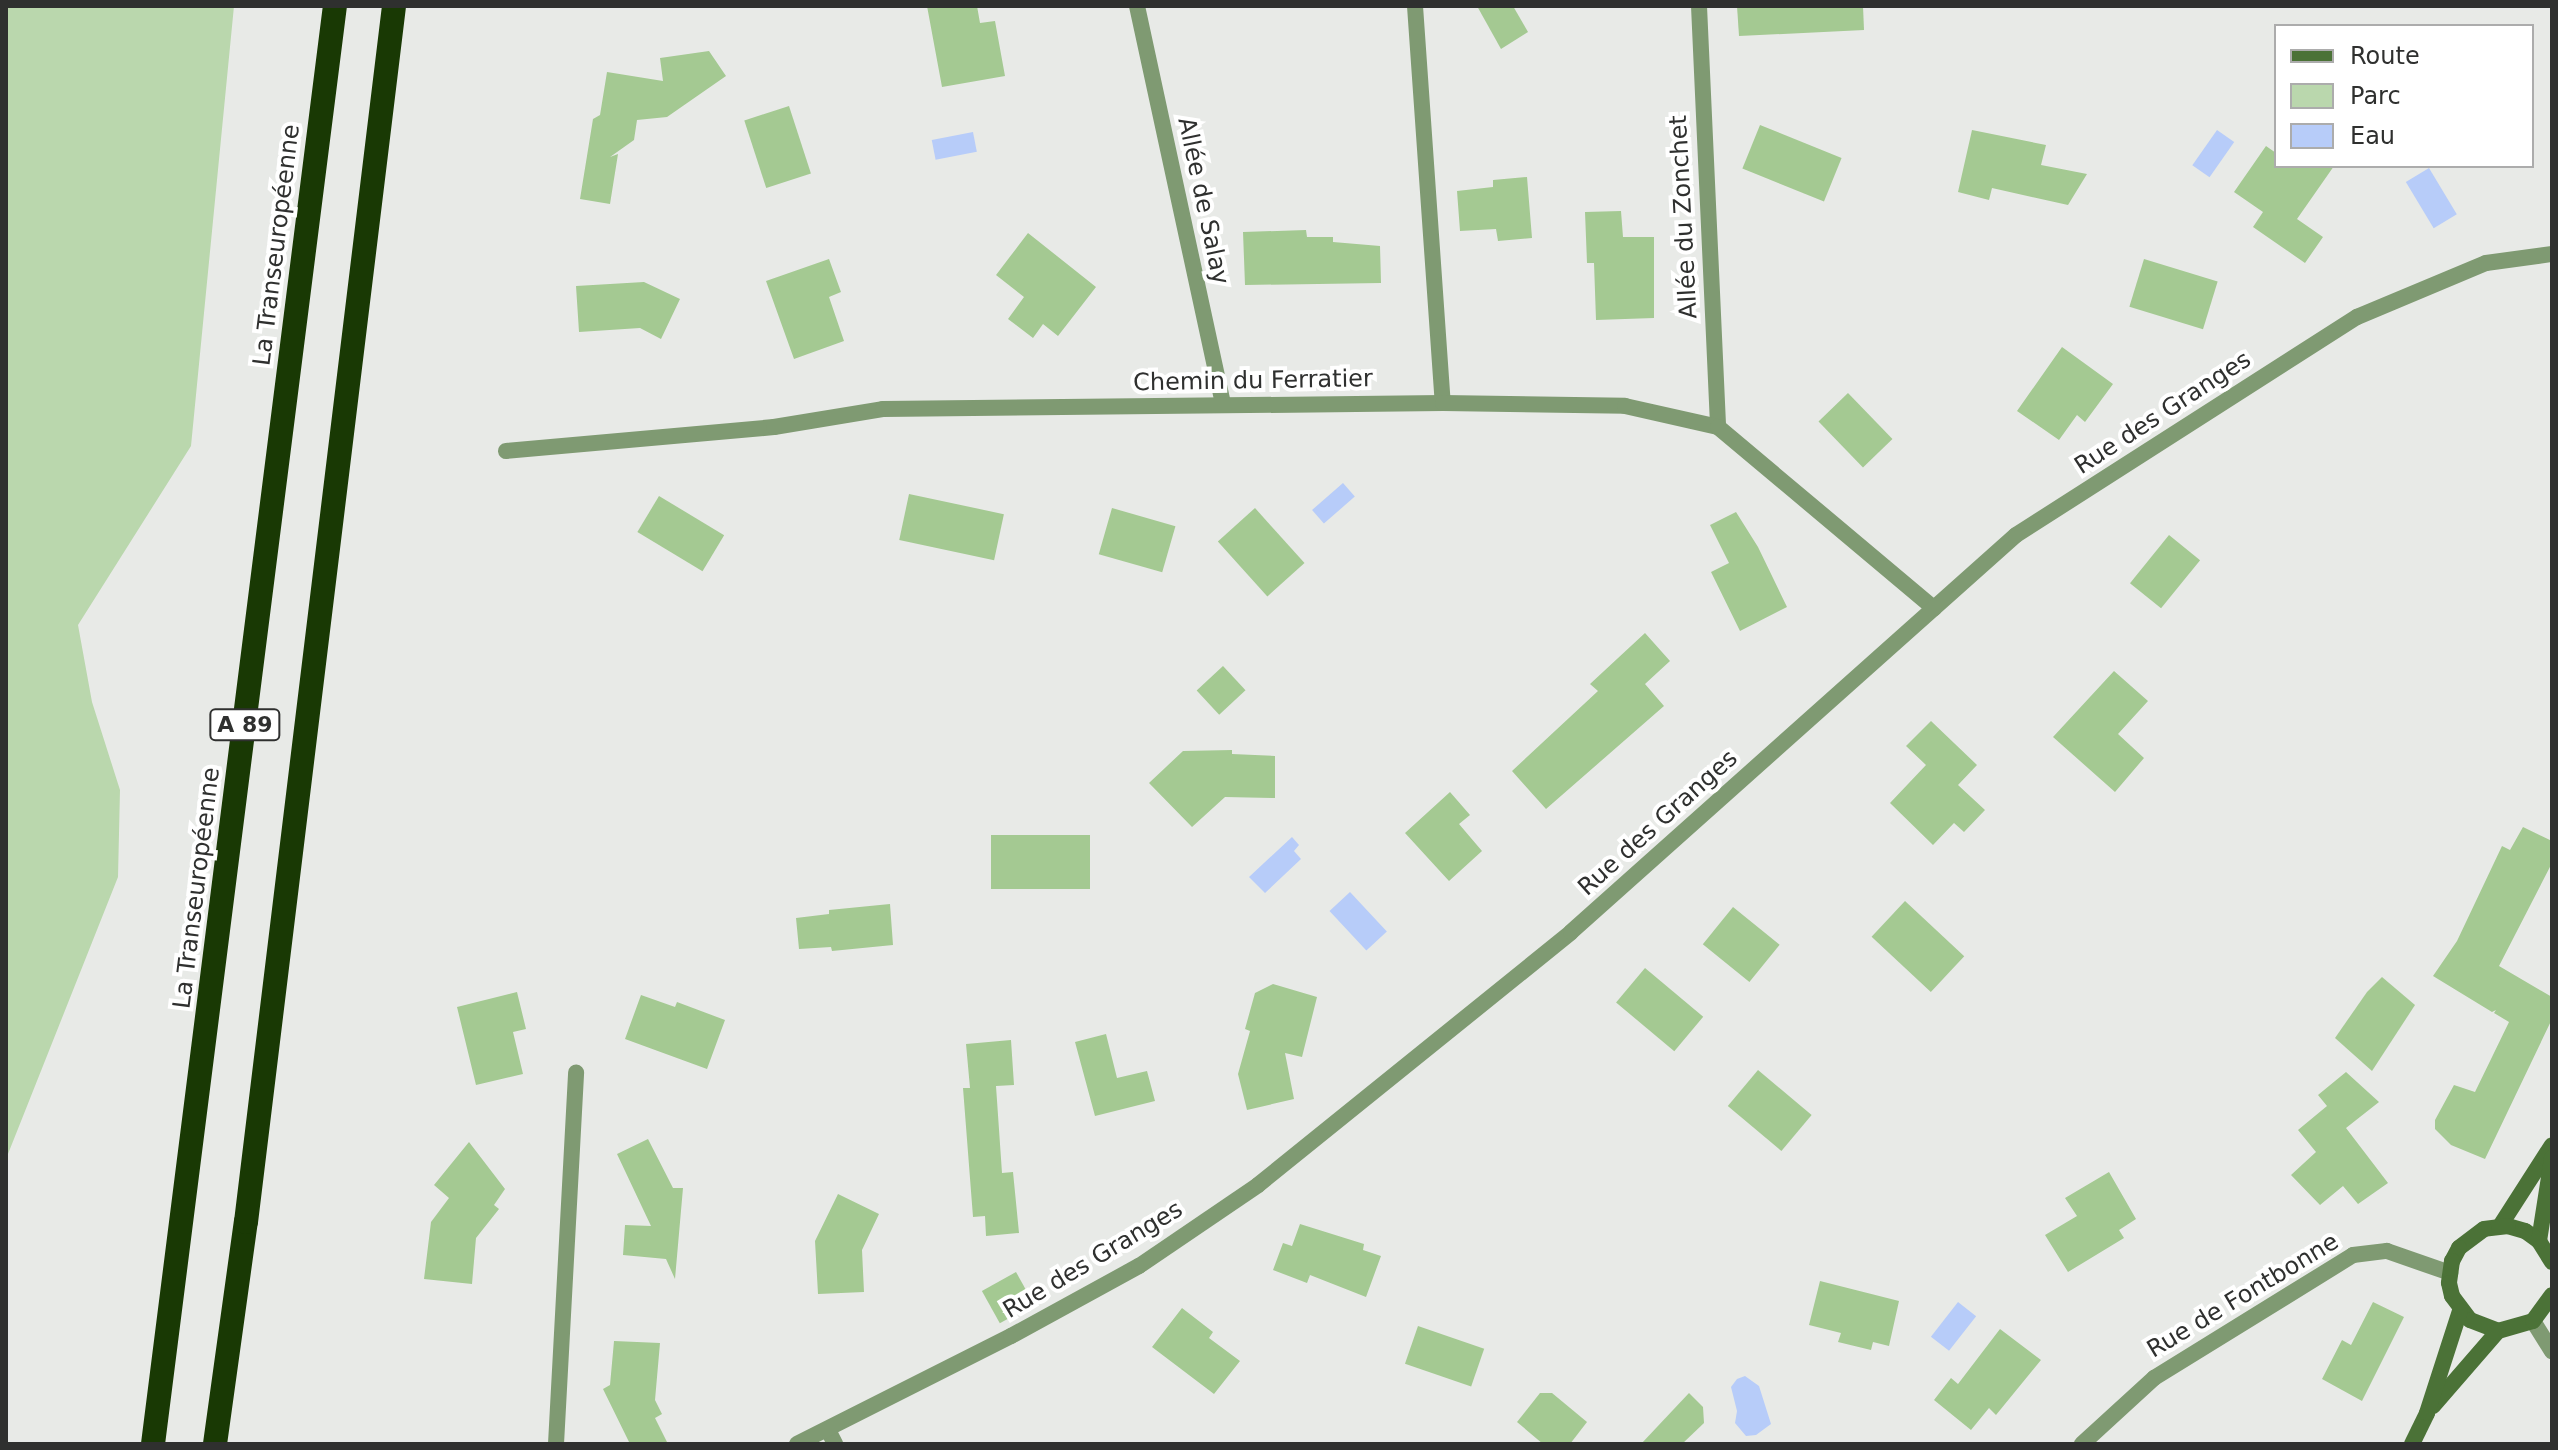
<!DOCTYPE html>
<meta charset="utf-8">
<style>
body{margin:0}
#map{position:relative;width:2558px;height:1450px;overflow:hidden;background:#e8eae7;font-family:"DejaVu Sans",sans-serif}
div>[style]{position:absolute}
.green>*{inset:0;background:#bad7ad}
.water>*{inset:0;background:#b7ccf9;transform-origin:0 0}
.building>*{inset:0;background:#a4c992;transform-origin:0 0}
.minor>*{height:16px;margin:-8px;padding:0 8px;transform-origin:8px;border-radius:8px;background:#7f9a72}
.secondary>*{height:16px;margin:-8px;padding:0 8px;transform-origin:8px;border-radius:8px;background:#4b7237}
.motorway>*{height:24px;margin:-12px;padding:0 12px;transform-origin:12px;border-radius:12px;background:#193904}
span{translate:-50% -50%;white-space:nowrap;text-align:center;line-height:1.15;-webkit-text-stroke:8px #fff;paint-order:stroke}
.shield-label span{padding:2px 6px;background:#fff;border:2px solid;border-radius:6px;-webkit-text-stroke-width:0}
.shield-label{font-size:22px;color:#2f302f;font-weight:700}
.street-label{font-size:24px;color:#2f302f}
.frame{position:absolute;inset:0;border:8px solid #2f302f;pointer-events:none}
.legend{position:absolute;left:2274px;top:24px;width:260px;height:144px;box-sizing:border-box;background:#fff;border:2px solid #acacac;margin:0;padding:10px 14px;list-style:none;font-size:24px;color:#2f302f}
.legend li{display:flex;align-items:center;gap:16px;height:40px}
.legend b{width:40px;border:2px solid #acacac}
</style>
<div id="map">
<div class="green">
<div style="clip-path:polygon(6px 6px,234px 6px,191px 446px,78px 625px,92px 702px,120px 790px,118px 877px,6px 1159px)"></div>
</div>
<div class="water">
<div style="left:2217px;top:130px;width:21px;height:43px;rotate:35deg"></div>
<div style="left:973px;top:132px;width:20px;height:42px;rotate:79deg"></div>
<div style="left:2429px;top:168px;width:54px;height:27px;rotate:59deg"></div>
<div style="left:1343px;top:483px;width:18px;height:41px;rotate:49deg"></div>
<div style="clip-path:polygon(1292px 837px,1299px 845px,1294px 851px,1301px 859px,1265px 893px,1249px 877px)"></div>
<div style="left:1350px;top:892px;width:54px;height:28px;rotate:47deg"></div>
<div style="left:1958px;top:1302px;width:23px;height:44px;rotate:38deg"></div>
<div style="clip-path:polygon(1745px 1376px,1759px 1386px,1771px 1424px,1756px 1435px,1746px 1436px,1735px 1423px,1737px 1411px,1731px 1387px,1737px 1379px)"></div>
</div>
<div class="building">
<div style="clip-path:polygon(927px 6px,977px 6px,980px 23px,995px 21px,1005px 76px,942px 87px)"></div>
<div style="clip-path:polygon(1477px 6px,1513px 6px,1528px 32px,1501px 49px)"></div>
<div style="clip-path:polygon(1737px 6px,1863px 6px,1864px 30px,1739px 36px)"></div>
<div style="clip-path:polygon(709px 51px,726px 76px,667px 117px,637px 120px,634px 140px,610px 157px,618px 154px,610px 204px,580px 199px,593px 119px,600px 115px,607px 72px,663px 81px,660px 58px)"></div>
<div style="left:789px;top:106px;width:71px;height:47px;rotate:72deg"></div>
<div style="left:1760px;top:125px;width:88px;height:47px;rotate:22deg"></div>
<div style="clip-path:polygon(1972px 130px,2046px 145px,2041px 165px,2087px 174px,2068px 205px,1992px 188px,1989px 200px,1958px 192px)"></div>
<div style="clip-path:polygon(2266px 146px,2276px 153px,2276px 166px,2334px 166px,2297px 219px,2323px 237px,2305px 263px,2253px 227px,2263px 212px,2234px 192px)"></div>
<div style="clip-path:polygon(1527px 177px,1532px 238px,1498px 241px,1496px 229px,1460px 231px,1457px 191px,1493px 187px,1493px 180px)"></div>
<div style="clip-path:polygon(1621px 211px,1623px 237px,1654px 237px,1654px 318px,1596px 320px,1594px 263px,1587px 263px,1585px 212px)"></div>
<div style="clip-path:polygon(1306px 230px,1307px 237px,1333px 237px,1333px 242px,1380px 246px,1381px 283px,1245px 285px,1243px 232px)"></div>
<div style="clip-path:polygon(1028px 233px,1096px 287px,1058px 336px,1043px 324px,1033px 338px,1008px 319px,1024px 297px,996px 275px)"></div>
<div style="clip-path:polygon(829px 259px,841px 292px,829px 297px,844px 341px,794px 359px,766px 281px)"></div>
<div style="left:2144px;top:259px;width:77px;height:50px;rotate:17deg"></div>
<div style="clip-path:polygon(644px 282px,680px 299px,661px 339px,640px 328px,579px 332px,576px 286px)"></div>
<div style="clip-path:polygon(2062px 347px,2113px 384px,2085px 422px,2077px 415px,2059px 440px,2017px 411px)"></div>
<div style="left:1848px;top:393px;width:64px;height:41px;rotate:46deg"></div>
<div style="left:909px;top:494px;width:97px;height:47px;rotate:12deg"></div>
<div style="left:659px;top:496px;width:76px;height:42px;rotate:31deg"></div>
<div style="left:1112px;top:508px;width:66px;height:48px;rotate:16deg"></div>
<div style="left:1255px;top:508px;width:74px;height:50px;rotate:48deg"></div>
<div style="clip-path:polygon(1736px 512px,1758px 547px,1787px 607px,1740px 631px,1711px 572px,1729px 563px,1710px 525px)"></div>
<div style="left:2169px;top:535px;width:40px;height:62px;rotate:39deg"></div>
<div style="clip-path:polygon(1645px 633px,1670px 661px,1645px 684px,1664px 706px,1546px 809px,1512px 771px,1598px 691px,1590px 684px)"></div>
<div style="left:1223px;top:666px;width:33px;height:36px;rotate:47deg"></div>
<div style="clip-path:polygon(2114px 671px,2148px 701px,2118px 734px,2144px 758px,2115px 792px,2053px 737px)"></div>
<div style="clip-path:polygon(1931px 721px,1977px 765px,1958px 785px,1985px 810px,1964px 832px,1954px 823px,1933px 845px,1890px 803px,1926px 765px,1906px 746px)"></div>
<div style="clip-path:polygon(1232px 750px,1232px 754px,1275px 756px,1275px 798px,1225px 797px,1192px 827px,1149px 783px,1183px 751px)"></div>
<div style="clip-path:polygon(1450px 792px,1470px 815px,1459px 824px,1482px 851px,1449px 881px,1405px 833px)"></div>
<div style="clip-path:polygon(2523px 827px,2552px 841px,2552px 863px,2499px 966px,2552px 997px,2552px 1019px,2485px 1159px,2451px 1145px,2435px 1129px,2435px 1120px,2454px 1085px,2475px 1092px,2509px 1022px,2494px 1013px,2496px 1010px,2492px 1012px,2433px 976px,2457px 941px,2502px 846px,2510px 850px)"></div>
<div style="left:1090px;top:835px;width:54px;height:99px;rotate:90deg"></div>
<div style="left:1905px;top:901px;width:81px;height:49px;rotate:43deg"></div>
<div style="clip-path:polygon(890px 904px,893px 945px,832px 951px,831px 947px,799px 949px,796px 918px,829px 914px,829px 910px)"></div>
<div style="left:1733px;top:907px;width:60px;height:48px;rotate:39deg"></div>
<div style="left:1645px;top:968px;width:76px;height:45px;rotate:40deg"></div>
<div style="clip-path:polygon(2382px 977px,2415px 1005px,2372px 1071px,2335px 1038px,2367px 992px)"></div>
<div style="clip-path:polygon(1273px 984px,1317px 997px,1302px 1057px,1285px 1053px,1294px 1099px,1247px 1110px,1238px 1074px,1250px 1031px,1245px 1029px,1255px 993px)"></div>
<div style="clip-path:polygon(517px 992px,526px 1029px,513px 1032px,523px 1074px,476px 1085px,457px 1007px)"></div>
<div style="clip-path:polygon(641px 995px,675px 1007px,677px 1002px,725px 1020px,707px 1069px,625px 1039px)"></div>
<div style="clip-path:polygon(1106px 1034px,1117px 1078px,1147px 1071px,1155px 1101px,1095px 1116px,1075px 1042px)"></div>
<div style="clip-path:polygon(1011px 1040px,1014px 1085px,996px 1086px,1002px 1173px,1013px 1172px,1019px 1233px,986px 1236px,985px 1216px,973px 1217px,963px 1088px,970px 1088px,966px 1044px)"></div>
<div style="left:1758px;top:1070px;width:70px;height:47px;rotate:40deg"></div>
<div style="clip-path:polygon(2346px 1072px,2379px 1102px,2346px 1128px,2388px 1183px,2358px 1204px,2343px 1186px,2320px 1205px,2291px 1175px,2316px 1152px,2298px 1130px,2327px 1106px,2318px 1095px)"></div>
<div style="clip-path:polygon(648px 1139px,673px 1188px,683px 1188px,675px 1279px,666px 1259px,623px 1255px,625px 1225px,651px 1226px,617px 1154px)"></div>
<div style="clip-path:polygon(469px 1142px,505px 1189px,494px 1205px,499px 1209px,476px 1238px,472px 1284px,424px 1279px,431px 1222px,449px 1198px,434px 1185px)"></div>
<div style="clip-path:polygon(2109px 1172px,2136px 1219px,2119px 1230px,2124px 1238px,2068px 1272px,2045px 1235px,2077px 1216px,2065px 1198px)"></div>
<div style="clip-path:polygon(838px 1194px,879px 1214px,862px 1250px,864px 1292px,818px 1294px,815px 1241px)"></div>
<div style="clip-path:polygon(1300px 1224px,1364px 1244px,1363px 1250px,1381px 1256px,1366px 1297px,1310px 1275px,1307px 1283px,1273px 1270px,1283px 1243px,1292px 1246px)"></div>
<div style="left:1016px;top:1272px;width:37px;height:39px;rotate:61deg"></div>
<div style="clip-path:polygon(1820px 1281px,1899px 1301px,1889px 1346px,1873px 1342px,1871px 1350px,1838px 1342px,1841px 1333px,1809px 1325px)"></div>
<div style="clip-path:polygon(2373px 1302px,2404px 1317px,2362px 1401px,2322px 1379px,2342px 1340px,2351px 1345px)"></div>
<div style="clip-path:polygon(1182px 1308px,1213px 1332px,1209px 1338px,1240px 1361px,1214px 1394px,1152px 1347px)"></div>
<div style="left:1418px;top:1326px;width:70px;height:40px;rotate:19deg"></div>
<div style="clip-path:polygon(2000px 1329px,2041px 1360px,1996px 1415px,1989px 1408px,1971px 1430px,1934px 1400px,1951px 1378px,1958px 1384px)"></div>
<div style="clip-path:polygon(614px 1341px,660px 1343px,655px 1400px,662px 1414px,655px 1418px,668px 1444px,630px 1444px,603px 1389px,610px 1385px)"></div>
<div style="clip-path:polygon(1540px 1393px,1552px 1393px,1587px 1422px,1570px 1444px,1543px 1444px,1517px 1422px)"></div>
<div style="clip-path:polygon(1689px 1393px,1703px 1407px,1704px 1423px,1682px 1444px,1641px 1444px)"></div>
</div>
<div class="minor">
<div style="left:1137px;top:6px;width:408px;rotate:77.8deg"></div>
<div style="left:1415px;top:6px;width:398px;rotate:86deg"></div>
<div style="left:1699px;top:6px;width:421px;rotate:87.4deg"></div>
<div style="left:506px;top:451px;width:269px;rotate:-5.1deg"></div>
<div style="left:774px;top:427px;width:110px;rotate:-9.4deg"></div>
<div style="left:883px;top:409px;width:560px;rotate:-0.61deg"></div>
<div style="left:1443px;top:403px;width:182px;rotate:0.9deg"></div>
<div style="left:1625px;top:406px;width:95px;rotate:12.7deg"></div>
<div style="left:1718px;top:427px;width:282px;rotate:40deg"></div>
<div style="left:2533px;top:1321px;width:36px;rotate:58deg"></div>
<div style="left:828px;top:1430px;width:16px;rotate:63deg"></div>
<div style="left:556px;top:1444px;width:372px;rotate:-86.9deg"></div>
<div style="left:797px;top:1444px;width:240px;rotate:-26.8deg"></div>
<div style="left:1011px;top:1336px;width:146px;rotate:-28.7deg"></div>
<div style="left:1139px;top:1266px;width:144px;rotate:-34.2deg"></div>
<div style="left:1258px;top:1185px;width:402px;rotate:-38.9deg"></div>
<div style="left:1571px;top:932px;width:596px;rotate:-41.74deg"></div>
<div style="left:2016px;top:535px;width:405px;rotate:-32.6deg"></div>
<div style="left:2357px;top:317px;width:140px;rotate:-22.7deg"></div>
<div style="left:2486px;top:263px;width:67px;rotate:-7.8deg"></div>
<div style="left:2082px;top:1444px;width:98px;rotate:-42.5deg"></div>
<div style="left:2154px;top:1378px;width:234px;rotate:-31.7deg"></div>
<div style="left:2353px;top:1255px;width:34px;rotate:-7deg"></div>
<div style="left:2387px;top:1251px;width:67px;rotate:19.2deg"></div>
</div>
<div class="secondary">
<div style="left:2500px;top:1226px;width:96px;rotate:-57.3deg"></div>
<div style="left:2539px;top:1241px;width:84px;rotate:-81.1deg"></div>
<div style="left:2552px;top:1262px;width:25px;rotate:-122deg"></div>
<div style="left:2539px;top:1241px;width:17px;rotate:-144deg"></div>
<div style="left:2525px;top:1231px;width:18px;rotate:-164deg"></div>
<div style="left:2508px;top:1226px;width:24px;rotate:173deg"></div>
<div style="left:2484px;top:1229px;width:31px;rotate:143deg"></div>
<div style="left:2459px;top:1248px;width:15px;rotate:118deg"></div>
<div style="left:2452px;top:1261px;width:22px;rotate:98deg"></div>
<div style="left:2449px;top:1283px;width:13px;rotate:77deg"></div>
<div style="left:2452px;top:1296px;width:30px;rotate:53deg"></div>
<div style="left:2470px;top:1320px;width:30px;rotate:21deg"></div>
<div style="left:2498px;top:1331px;width:36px;rotate:-16deg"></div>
<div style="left:2533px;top:1321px;width:32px;rotate:-54deg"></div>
<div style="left:2433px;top:1406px;width:99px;rotate:-49.1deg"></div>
<div style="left:2412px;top:1444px;width:34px;rotate:-64deg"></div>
<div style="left:2427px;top:1413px;width:107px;rotate:-72.1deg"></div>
</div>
<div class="motorway">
<div style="left:153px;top:1444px;width:1449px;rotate:-82.79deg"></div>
<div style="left:215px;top:1444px;width:224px;rotate:-82.1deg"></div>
<div style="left:246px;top:1222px;width:1225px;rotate:-83.06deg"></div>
</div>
<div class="shield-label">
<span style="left:245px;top:725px">A 89</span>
</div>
<div class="street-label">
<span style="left:1203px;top:201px;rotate:78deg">Allée de Salay</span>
<span style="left:1684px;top:217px;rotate:-93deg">Allée du Zonchet</span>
<span style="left:277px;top:245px;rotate:-83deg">La Transeuropéenne</span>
<span style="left:1253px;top:381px;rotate:-1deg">Chemin du Ferratier</span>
<span style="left:2163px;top:413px;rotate:-33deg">Rue des Granges</span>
<span style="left:1658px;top:823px;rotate:-42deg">Rue des Granges</span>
<span style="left:197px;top:888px;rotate:-83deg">La Transeuropéenne</span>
<span style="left:1093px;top:1260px;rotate:-31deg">Rue des Granges</span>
<span style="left:2243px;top:1296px;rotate:-31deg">Rue de Fontbonne</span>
</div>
<div class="frame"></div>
<ul class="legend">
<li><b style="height:10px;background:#4b7237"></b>Route</li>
<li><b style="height:22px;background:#bad7ad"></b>Parc</li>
<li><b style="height:22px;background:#b7ccf9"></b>Eau</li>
</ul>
</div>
